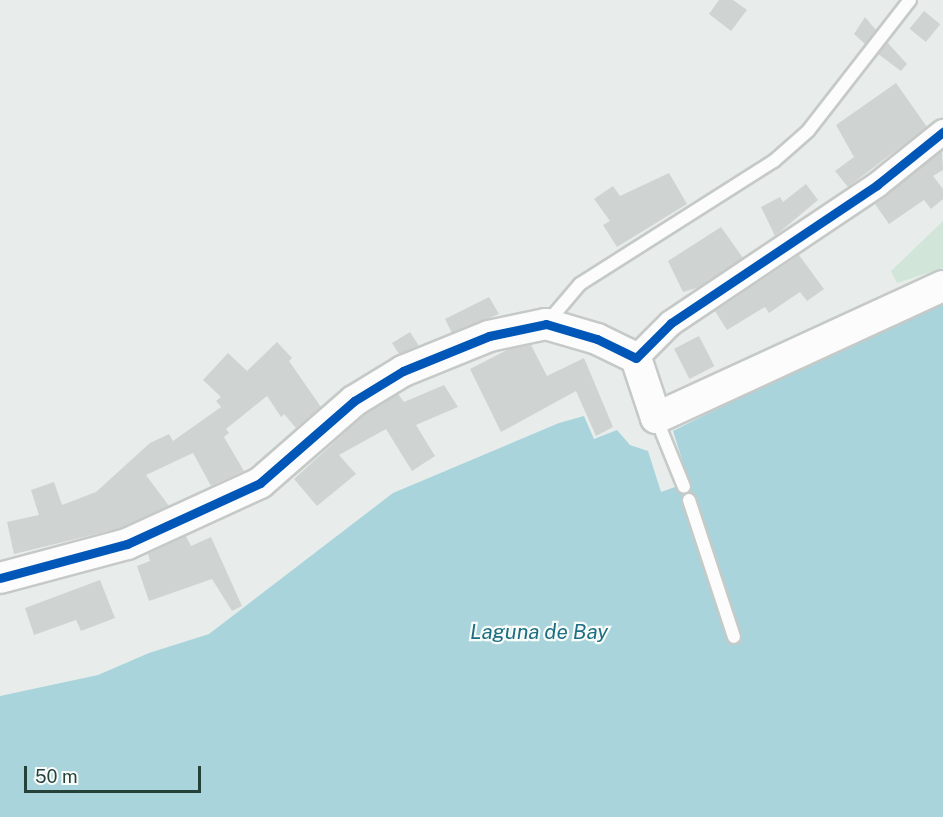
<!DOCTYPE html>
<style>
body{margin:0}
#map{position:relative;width:943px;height:817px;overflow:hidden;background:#e8edeb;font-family:"Public Sans",sans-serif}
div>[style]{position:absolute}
.green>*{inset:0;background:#d1e6d8}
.water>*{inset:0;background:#a9d4db}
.building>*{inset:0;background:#cfd4d2;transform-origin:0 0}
.roads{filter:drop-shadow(2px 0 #c5cac8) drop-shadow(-2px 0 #c5cac8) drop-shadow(0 2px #c5cac8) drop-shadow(0 -2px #c5cac8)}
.service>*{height:12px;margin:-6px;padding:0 6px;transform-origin:6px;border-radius:6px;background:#fcfcfc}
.minor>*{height:24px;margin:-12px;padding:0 12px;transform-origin:12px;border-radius:12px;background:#fcfcfc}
.tertiary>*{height:30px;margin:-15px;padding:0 15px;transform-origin:15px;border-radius:15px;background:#fcfcfc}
.cycleway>*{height:9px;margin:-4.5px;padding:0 4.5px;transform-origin:4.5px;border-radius:4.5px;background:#0057b8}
span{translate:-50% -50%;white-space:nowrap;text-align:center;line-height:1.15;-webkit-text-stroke:4.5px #f7fbf9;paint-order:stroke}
.water-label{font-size:21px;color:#1c6f80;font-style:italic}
.scale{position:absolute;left:24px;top:766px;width:177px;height:27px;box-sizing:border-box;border:3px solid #24423a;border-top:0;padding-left:8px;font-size:18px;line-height:21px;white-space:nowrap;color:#24423a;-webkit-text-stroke:4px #f7fbf9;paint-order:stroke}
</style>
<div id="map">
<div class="green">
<div style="clip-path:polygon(943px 221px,943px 268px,897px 283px,891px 271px)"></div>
</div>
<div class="water">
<div style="clip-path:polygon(943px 302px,943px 817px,0 817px,0 696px,98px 675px,149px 653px,209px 634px,393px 493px,559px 423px,584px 416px,594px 439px,617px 430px,630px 445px,648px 451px,661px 492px,689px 482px,673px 431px,829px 353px)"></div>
</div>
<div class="building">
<div style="clip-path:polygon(719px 0,733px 0,747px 10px,731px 31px,709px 14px)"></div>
<div style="left:924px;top:11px;width:21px;height:23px;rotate:39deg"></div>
<div style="clip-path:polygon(865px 17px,876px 30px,865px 44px,854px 34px)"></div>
<div style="clip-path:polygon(887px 42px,907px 64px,901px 71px,878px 54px)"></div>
<div style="clip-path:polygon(896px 83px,927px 127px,848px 187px,835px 171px,854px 157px,836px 125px)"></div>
<div style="clip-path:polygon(942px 151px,943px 170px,933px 176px,943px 189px,943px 199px,931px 209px,924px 200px,889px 224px,875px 204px)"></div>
<div style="clip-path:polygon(669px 173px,687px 204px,617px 247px,603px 225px,610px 221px,594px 199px,613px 186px,620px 196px)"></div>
<div style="clip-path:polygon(806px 184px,818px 200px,775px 236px,761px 207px,780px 197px,783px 202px)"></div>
<div style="clip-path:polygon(721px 227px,743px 258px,700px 287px,683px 292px,668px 261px)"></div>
<div style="clip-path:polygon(799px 255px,824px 289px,807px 301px,800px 292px,769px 313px,765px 307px,727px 330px,715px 311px)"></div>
<div style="clip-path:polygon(489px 297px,499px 314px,452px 333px,445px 319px)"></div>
<div style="clip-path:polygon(410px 332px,419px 346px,399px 354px,392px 343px)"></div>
<div style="left:699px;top:336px;width:34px;height:28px;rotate:63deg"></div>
<div style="clip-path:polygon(277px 342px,292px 358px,289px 361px,321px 407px,296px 428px,284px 414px,281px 417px,267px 396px,226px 429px,229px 433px,224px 437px,244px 471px,211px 486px,193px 453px,146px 475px,169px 506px,121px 528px,14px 554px,7px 522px,39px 515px,31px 490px,54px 482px,62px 505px,96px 492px,150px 443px,169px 434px,173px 441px,221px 407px,216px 401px,221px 397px,203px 380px,228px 353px,247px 371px)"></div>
<div style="clip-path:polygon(531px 345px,547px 376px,584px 358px,613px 427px,596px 436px,576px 391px,501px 432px,470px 369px,509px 349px)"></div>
<div style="clip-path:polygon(444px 385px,458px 407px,416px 425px,435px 456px,412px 471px,386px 429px,339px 455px,356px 474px,317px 506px,294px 479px,364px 415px,398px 394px,404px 402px)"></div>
<div style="clip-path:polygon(186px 536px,191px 546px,211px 537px,242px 606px,232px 611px,212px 579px,149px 601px,137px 566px,150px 561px,148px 554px)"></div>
<div style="clip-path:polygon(100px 580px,115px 618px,81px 631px,76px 620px,34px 635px,25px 608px)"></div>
</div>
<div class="roads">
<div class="service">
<div style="left:546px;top:324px;width:52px;rotate:-49.6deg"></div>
<div style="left:580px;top:284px;width:230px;rotate:-32.4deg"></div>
<div style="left:774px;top:161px;width:45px;rotate:-41.4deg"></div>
<div style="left:808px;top:131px;width:166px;rotate:-52.1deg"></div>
<div style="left:656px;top:418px;width:74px;rotate:67.9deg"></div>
<div style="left:689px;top:500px;width:144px;rotate:71.8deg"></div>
</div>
<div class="minor">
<div style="left:636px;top:358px;width:49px;rotate:-45deg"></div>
<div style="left:671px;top:323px;width:248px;rotate:-33.8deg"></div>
<div style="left:877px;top:185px;width:85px;rotate:-38.8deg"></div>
</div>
<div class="tertiary">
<div style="left:0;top:578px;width:131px;rotate:-15deg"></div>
<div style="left:127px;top:544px;width:146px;rotate:-24.6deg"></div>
<div style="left:260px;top:483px;width:125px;rotate:-41.1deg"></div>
<div style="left:354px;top:401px;width:57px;rotate:-31.5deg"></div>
<div style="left:403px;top:371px;width:93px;rotate:-22.1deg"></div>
<div style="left:489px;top:336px;width:58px;rotate:-11.9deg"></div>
<div style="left:546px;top:324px;width:53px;rotate:16.4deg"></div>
<div style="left:597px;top:339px;width:43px;rotate:26deg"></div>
<div style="left:636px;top:358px;width:63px;rotate:71.6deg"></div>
<div style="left:656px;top:418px;width:316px;rotate:-24.7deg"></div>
</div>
</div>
<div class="cycleway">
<div style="left:0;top:578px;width:131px;rotate:-15deg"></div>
<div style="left:127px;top:544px;width:146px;rotate:-24.6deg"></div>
<div style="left:260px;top:483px;width:125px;rotate:-41.1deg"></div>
<div style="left:354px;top:401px;width:57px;rotate:-31.5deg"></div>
<div style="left:403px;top:371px;width:93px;rotate:-22.1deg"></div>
<div style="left:489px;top:336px;width:58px;rotate:-11.9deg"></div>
<div style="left:546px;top:324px;width:53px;rotate:16.4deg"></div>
<div style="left:597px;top:339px;width:43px;rotate:26deg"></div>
<div style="left:636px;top:358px;width:49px;rotate:-45deg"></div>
<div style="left:671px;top:323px;width:248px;rotate:-33.8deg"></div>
<div style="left:877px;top:185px;width:85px;rotate:-38.8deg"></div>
</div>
<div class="water-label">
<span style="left:539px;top:632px">Laguna de Bay</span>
</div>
<div class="scale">50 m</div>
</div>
